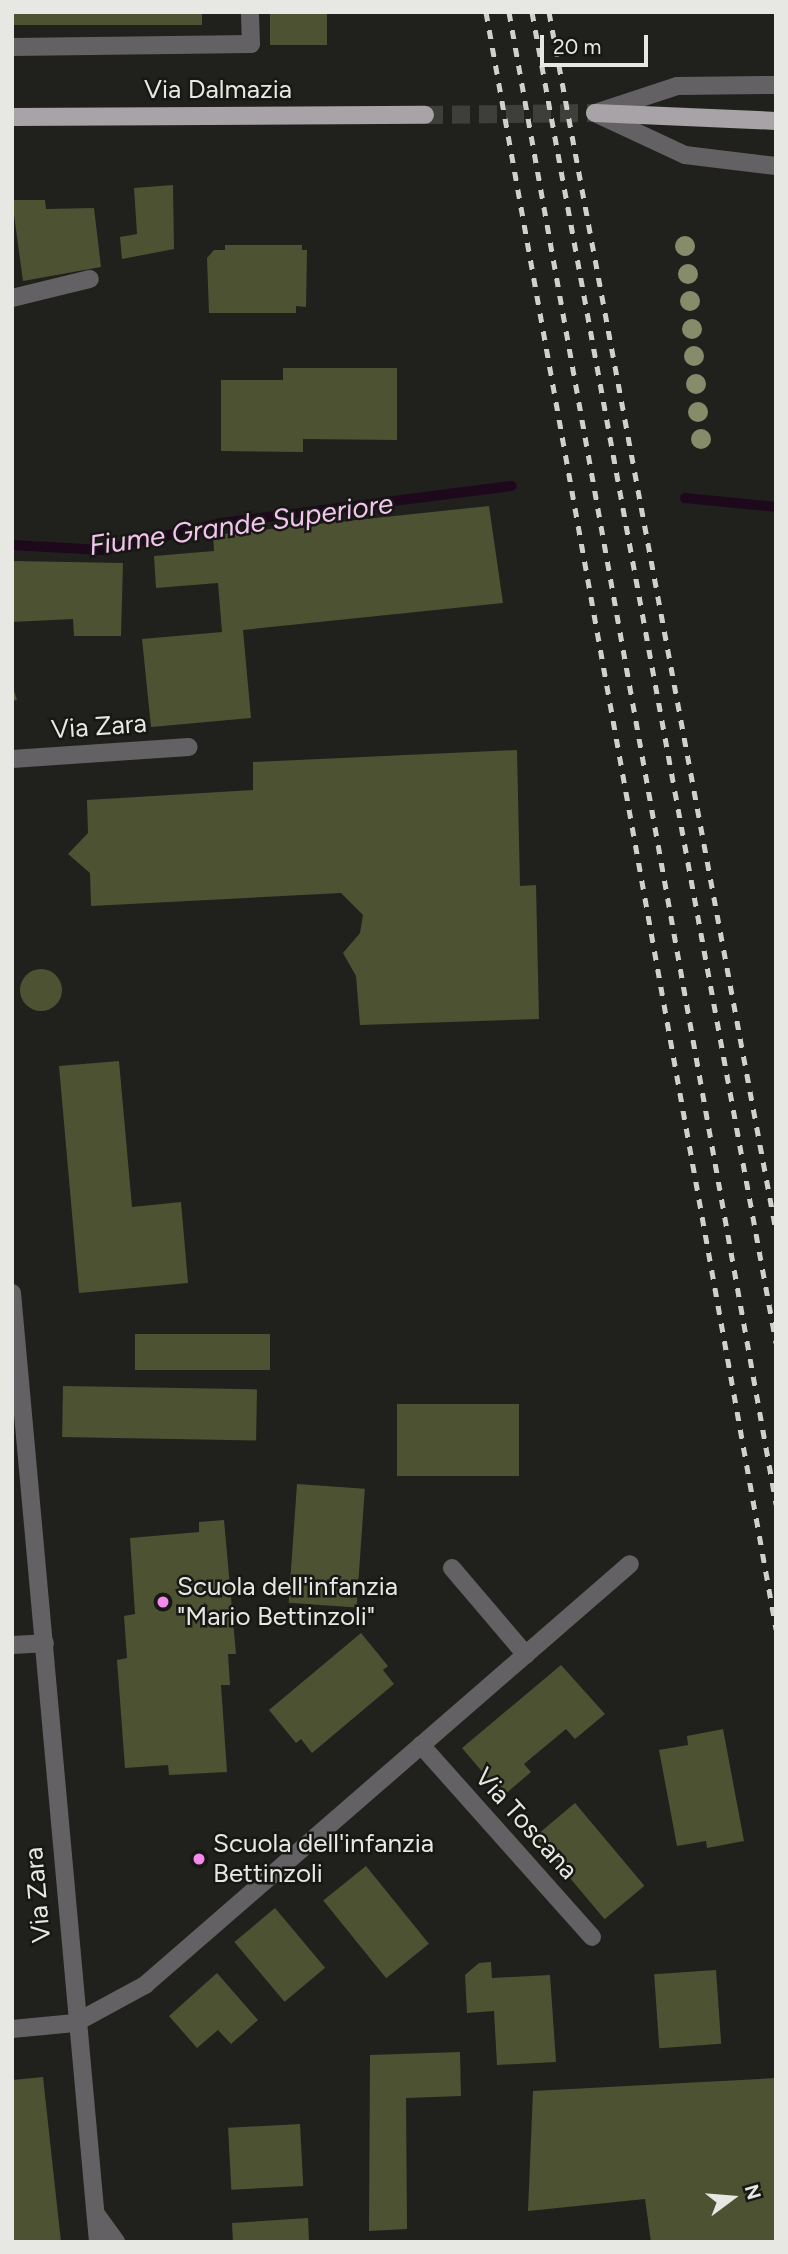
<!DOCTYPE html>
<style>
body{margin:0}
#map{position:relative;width:788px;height:2254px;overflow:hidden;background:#20211d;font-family:Figtree,sans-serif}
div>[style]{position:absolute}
.stream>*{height:10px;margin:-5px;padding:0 5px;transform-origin:5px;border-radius:5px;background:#1d081c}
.building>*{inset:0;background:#4d5232;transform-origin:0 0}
.round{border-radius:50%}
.major-tunnel>*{height:18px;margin-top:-9px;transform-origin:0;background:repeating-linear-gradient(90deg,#3e3f3b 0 18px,transparent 0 27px)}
.minor>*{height:18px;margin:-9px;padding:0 9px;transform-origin:9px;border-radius:9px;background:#636163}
.major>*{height:18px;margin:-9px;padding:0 9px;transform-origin:9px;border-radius:9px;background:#a7a3a6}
.rail>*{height:5px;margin-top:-2.5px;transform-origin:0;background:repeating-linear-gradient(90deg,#d0d0cd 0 9px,transparent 0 18px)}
.trees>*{width:20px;height:20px;margin:-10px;border-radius:50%;background:#868c69}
.dots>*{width:19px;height:19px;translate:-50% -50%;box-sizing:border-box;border:4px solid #171814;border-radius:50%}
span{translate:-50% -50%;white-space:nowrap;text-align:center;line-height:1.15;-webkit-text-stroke:5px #171814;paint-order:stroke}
.street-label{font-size:26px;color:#e7e7e4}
.poi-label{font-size:26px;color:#e7e7e4}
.left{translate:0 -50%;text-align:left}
.water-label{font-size:28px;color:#f4c3ef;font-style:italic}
.frame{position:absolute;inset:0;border:14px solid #e7e7e4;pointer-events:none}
.north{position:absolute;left:697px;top:2163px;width:70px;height:70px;-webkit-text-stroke:5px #171814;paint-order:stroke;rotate:74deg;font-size:19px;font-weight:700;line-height:28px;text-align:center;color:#e7e7e4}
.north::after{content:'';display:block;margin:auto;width:24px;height:32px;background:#e7e7e4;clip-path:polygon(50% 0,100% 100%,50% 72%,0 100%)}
.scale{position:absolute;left:540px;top:35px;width:108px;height:32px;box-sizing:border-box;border:4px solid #e7e7e4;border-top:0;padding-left:9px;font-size:21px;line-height:24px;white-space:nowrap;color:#e7e7e4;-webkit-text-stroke:5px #171814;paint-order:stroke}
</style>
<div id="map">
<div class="stream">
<div style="left:685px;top:498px;width:91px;rotate:5.6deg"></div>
<div style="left:12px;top:545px;width:90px;rotate:3.2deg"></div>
<div style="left:102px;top:550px;width:123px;rotate:-12.7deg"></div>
<div style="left:222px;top:523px;width:292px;rotate:-7.3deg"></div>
</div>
<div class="building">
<div style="left:12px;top:12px;width:190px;height:13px"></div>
<div style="left:270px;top:12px;width:57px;height:33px"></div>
<div style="clip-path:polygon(173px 185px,174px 249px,122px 259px,120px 237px,137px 234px,134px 188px)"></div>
<div style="clip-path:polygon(12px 200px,45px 200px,46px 209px,94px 208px,101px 267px,23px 281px)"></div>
<div style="clip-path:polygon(225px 245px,302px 245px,302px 250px,307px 250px,306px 307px,296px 306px,296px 313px,209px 313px,207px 258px,214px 250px,225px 250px)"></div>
<div style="clip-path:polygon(283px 368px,397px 368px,397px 440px,303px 439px,303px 452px,221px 451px,221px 380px,283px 380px)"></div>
<div style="clip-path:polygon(489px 506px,503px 603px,243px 630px,251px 718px,151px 727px,142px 639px,222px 632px,218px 583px,156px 588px,154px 556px,214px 551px,213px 535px)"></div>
<div style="clip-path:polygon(12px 561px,123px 563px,121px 636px,74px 636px,73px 619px,12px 622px)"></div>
<div style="clip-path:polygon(12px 684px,17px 700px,12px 701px)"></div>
<div style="clip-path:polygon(517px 750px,520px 886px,536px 885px,539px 1019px,360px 1025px,356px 976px,343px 953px,360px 933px,363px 915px,341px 893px,91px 906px,90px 873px,68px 854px,88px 833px,87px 800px,253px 790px,253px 762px)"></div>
<div class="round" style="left:20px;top:969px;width:42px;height:42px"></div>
<div style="clip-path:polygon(119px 1061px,132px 1207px,181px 1202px,188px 1283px,79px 1293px,59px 1066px)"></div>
<div style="left:135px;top:1334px;width:135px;height:36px"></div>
<div style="left:63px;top:1386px;width:194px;height:51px;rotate:1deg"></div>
<div style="left:397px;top:1404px;width:122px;height:72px"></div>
<div style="left:297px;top:1484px;width:68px;height:119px;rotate:4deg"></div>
<div style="clip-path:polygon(224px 1520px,236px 1654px,228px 1654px,230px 1685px,221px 1685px,227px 1772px,169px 1775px,168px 1765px,125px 1768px,117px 1660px,127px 1658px,124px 1616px,135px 1614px,130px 1538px,199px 1532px,199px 1522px)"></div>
<div style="clip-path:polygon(361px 1633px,388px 1666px,383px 1670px,394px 1684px,312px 1753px,301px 1739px,296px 1743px,269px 1710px)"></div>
<div style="clip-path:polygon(561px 1665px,605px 1714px,575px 1739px,566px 1729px,524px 1764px,531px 1772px,503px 1796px,462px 1748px)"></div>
<div style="clip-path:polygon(723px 1729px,744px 1841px,707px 1848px,706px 1841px,677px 1846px,659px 1750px,688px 1745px,687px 1736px)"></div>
<div style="left:575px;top:1803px;width:108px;height:52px;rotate:50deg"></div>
<div style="left:366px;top:1866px;width:100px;height:55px;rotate:51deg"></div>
<div style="left:275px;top:1908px;width:78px;height:53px;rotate:50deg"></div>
<div style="clip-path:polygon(491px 1962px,492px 1978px,550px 1975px,556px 2062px,497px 2065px,494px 2011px,467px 2013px,465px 1975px,479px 1963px)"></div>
<div style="left:716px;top:1970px;width:74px;height:62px;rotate:86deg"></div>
<div style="clip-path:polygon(217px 1973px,258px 2020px,231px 2044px,218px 2030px,197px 2048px,169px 2016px)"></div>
<div style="clip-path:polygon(460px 2052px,461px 2096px,406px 2098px,407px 2229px,369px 2231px,370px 2055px)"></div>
<div style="clip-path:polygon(43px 2077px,61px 2242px,12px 2242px,12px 2080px)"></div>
<div style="clip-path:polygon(776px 2078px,776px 2242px,651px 2242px,645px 2199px,528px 2211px,533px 2091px)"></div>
<div style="left:300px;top:2124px;width:62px;height:72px;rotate:87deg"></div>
<div style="clip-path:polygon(308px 2218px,309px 2242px,233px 2242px,232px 2223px)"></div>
</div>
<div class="major-tunnel">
<div style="left:425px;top:115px;width:170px;rotate:-0.7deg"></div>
</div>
<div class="minor">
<div style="left:12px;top:47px;width:239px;rotate:-0.7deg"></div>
<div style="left:251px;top:44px;width:32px;rotate:-92deg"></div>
<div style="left:598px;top:112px;width:83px;rotate:-18.2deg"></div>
<div style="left:677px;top:86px;width:99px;rotate:-0.6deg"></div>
<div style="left:595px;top:113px;width:99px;rotate:25deg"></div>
<div style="left:685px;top:155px;width:92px;rotate:6.9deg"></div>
<div style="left:12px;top:298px;width:80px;rotate:-13.7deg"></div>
<div style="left:12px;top:759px;width:177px;rotate:-3.9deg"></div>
<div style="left:12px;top:1293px;width:953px;rotate:84.82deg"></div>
<div style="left:452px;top:1568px;width:114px;rotate:49.6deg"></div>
<div style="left:12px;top:1645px;width:33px;rotate:-3deg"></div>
<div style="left:421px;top:1745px;width:257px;rotate:48.3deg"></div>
<div style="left:12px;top:2029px;width:63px;rotate:-5.4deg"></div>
<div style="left:75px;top:2023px;width:80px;rotate:-28.5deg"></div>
<div style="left:145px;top:1985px;width:642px;rotate:-40.96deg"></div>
<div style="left:96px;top:2214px;width:34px;rotate:54deg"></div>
</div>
<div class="major">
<div style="left:595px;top:113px;width:181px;rotate:2.5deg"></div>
<div style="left:12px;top:117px;width:413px;rotate:-0.3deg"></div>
</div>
<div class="rail">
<div style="left:486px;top:12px;width:1643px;rotate:79.83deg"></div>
<div style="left:509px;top:12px;width:1516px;rotate:79.85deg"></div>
<div style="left:532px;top:12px;width:1353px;rotate:79.61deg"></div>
<div style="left:549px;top:12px;width:1240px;rotate:79.45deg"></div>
</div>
<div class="trees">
<div style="left:685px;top:246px"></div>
<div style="left:688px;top:274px"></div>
<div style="left:690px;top:301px"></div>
<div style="left:692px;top:329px"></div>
<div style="left:694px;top:356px"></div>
<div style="left:696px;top:384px"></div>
<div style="left:698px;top:412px"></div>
<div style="left:701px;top:439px"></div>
</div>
<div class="dots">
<div style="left:163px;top:1602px;background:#f589ee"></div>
<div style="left:199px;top:1859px;background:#f589ee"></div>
</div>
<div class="street-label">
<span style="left:218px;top:90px">Via Dalmazia</span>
<span style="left:99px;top:727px;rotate:-4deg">Via Zara</span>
<span style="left:526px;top:1824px;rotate:48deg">Via Toscana</span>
<span style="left:38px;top:1895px;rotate:-95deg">Via Zara</span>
</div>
<div class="poi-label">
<span class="left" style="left:177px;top:1602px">Scuola dell'infanzia<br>"Mario Bettinzoli"</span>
<span class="left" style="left:213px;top:1859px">Scuola dell'infanzia<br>Bettinzoli</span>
</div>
<div class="water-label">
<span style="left:241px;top:524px;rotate:-8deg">Fiume Grande Superiore</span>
</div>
<div class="frame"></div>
<div class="north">N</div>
<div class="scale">20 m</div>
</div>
